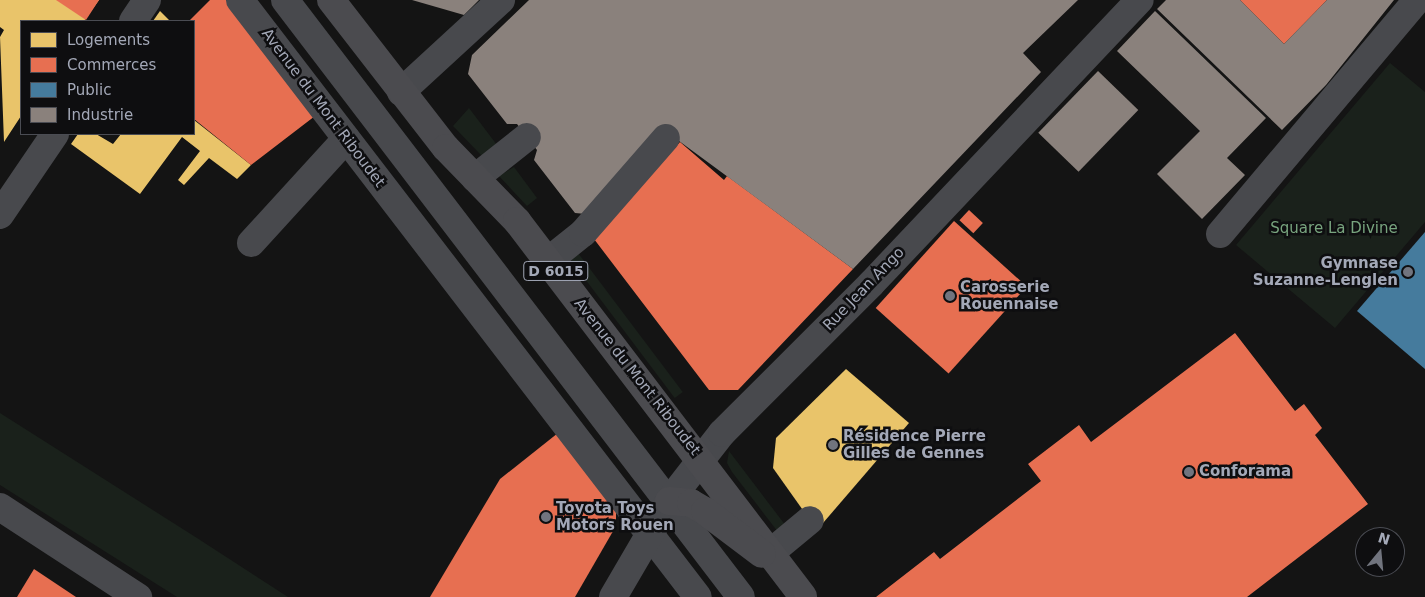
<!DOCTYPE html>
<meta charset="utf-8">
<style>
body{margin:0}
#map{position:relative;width:1425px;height:597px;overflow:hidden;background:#141414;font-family:"DejaVu Sans",sans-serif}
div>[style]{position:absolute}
.green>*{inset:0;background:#1a211b;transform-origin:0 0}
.homes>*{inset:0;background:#e9c46a}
.shops>*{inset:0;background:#e76f51;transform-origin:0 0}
.public>*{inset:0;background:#457b9d}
.industry>*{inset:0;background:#8a817c;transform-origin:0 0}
.minor>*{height:28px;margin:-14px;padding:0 14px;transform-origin:14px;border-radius:14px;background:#48494d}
.major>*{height:28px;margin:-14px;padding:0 14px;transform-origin:14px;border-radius:14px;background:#4b4b4f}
.dots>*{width:14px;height:14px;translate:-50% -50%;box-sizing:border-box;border:2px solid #0e0e10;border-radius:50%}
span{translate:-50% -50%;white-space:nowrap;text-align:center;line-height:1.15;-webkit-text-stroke:5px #0e0e10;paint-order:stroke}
.shield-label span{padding:1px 4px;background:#0e0e10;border:1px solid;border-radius:4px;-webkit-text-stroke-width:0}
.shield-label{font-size:14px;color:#a3a8b7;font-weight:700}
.street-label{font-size:15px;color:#a3a8b7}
.park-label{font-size:15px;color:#78a47e}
.poi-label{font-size:15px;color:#a3a8b7;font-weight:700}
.right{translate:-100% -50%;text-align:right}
.left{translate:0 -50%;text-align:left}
.legend{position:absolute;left:20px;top:20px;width:175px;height:115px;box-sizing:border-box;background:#0e0e10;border:1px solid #4a4c53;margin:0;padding:6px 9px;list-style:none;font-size:15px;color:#a3a8b7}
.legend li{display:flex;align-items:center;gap:10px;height:25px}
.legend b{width:25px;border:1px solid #4a4c53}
.north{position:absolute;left:1355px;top:527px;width:50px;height:50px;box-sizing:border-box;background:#0e0e10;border:1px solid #4a4c53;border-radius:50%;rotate:17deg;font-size:14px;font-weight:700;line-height:20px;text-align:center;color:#a3a8b7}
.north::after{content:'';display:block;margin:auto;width:18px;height:22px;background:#71747e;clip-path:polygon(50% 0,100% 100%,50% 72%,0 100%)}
</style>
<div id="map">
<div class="green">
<div style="clip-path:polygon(1390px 63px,1425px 92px,1425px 222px,1335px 328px,1236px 245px)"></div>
<div style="clip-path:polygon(469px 108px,497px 145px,482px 156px,453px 126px)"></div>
<div style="clip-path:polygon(514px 167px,537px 198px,527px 206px,499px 176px)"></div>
<div style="left:578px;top:253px;width:174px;height:10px;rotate:53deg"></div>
<div style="clip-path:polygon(0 413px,197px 538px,288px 597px,177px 597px,0 485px)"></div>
<div style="clip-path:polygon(729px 451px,786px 526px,778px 532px,732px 472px,727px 463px)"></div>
</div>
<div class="homes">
<div style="clip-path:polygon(0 0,99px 0,84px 21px,21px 21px,21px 116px,4px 142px,0 37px,4px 30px,0 27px)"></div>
<div style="clip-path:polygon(160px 11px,170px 21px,153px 21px)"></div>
<div style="clip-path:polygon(194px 120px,251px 165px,237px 179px,209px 158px,184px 185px,178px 180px,200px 151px,182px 137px,140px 194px,71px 144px,78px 134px,96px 134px,113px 144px,121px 134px,194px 134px)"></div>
<div style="clip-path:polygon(846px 369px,909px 423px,817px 530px,773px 468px,776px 438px)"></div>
</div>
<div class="shops">
<div style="clip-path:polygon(56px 0,99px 0,86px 20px)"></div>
<div style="clip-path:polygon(210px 0,226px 0,315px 116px,251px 165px,194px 119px,194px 21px,189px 21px)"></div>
<div style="clip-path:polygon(1240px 0,1327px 0,1284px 44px)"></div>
<div style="clip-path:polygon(680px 142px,724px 180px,727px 176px,853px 269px,738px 390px,709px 390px,594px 239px)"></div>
<div style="left:969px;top:210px;width:19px;height:14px;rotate:43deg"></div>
<div style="left:954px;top:221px;width:98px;height:117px;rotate:42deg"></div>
<div style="clip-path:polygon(1235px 333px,1295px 411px,1304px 404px,1322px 428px,1315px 435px,1368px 504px,1247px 597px,876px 597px,934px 552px,940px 559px,1041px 481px,1028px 464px,1079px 425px,1091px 442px)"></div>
<div style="clip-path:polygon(558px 433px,616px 508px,616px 526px,575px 597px,430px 597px,500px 479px)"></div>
<div style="clip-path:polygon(34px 569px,76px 597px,17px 597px)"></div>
</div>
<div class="public">
<div style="clip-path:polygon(1425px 232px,1425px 369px,1357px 311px)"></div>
</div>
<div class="industry">
<div style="clip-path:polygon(412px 0,479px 0,464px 15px)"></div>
<div style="clip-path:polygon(529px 0,1078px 0,1023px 53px,1041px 72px,853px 269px,660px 127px,586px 214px,575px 213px,534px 160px,537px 150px,517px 124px,507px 124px,468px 74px,472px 55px)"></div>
<div style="clip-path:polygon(1240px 0,1284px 44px,1327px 0,1394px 0,1326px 85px,1282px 130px,1157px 9px,1166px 0)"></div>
<div style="clip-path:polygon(1155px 11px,1266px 118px,1227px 158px,1245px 175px,1202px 219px,1157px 174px,1200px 131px,1117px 51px)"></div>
<div style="left:1098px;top:71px;width:56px;height:86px;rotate:44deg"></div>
</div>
<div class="minor">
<div style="left:240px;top:0;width:752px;rotate:52.51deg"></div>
<div style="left:285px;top:0;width:751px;rotate:52.63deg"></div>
<div style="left:133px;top:21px;width:25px;rotate:-56deg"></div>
<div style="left:401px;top:92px;width:136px;rotate:-42.6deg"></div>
<div style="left:475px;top:178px;width:66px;rotate:-38.3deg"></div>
<div style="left:0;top:215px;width:98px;rotate:-55.8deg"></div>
<div style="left:1220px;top:234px;width:306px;rotate:-49.9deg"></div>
<div style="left:251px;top:243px;width:141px;rotate:-47.6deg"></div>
<div style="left:548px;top:261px;width:45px;rotate:-38.7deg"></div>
<div style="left:583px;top:233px;width:126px;rotate:-48.9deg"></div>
<div style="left:0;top:507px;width:165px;rotate:33.1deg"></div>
<div style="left:769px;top:554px;width:53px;rotate:-39.7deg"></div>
<div style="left:613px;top:597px;width:111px;rotate:-59.7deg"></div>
<div style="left:669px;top:501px;width:86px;rotate:-52.1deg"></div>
<div style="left:722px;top:433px;width:211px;rotate:-45deg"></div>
<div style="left:871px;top:284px;width:391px;rotate:-46.6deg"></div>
</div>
<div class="major">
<div style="left:331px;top:0;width:187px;rotate:52.2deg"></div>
<div style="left:446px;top:148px;width:102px;rotate:45.8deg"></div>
<div style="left:517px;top:221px;width:472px;rotate:52.7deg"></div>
<div style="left:669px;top:501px;width:22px;rotate:5deg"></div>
<div style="left:691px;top:503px;width:16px;rotate:30deg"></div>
<div style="left:705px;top:511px;width:71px;rotate:37deg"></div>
</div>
<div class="dots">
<div style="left:1408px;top:272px;background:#71747e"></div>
<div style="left:950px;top:296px;background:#71747e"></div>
<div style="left:833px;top:445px;background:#71747e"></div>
<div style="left:1189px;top:472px;background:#71747e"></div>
<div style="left:546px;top:517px;background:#71747e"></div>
</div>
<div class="shield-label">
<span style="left:556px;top:271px">D 6015</span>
</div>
<div class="street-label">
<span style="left:323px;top:108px;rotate:53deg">Avenue du Mont Riboudet</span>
<span style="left:864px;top:289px;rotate:-46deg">Rue Jean Ango</span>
<span style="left:637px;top:377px;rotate:52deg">Avenue du Mont Riboudet</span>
</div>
<div class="park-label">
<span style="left:1334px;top:229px">Square La Divine</span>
</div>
<div class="poi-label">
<span class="right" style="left:1398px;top:272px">Gymnase<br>Suzanne-Lenglen</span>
<span class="left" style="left:960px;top:296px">Carosserie<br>Rouennaise</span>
<span class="left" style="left:843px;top:445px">Résidence Pierre<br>Gilles de Gennes</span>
<span class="left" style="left:1199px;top:472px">Conforama</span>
<span class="left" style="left:556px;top:517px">Toyota Toys<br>Motors Rouen</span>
</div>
<ul class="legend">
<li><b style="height:14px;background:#e9c46a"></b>Logements</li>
<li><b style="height:14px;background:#e76f51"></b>Commerces</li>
<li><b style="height:14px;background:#457b9d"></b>Public</li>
<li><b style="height:14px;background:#8a817c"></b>Industrie</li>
</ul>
<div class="north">N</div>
</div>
